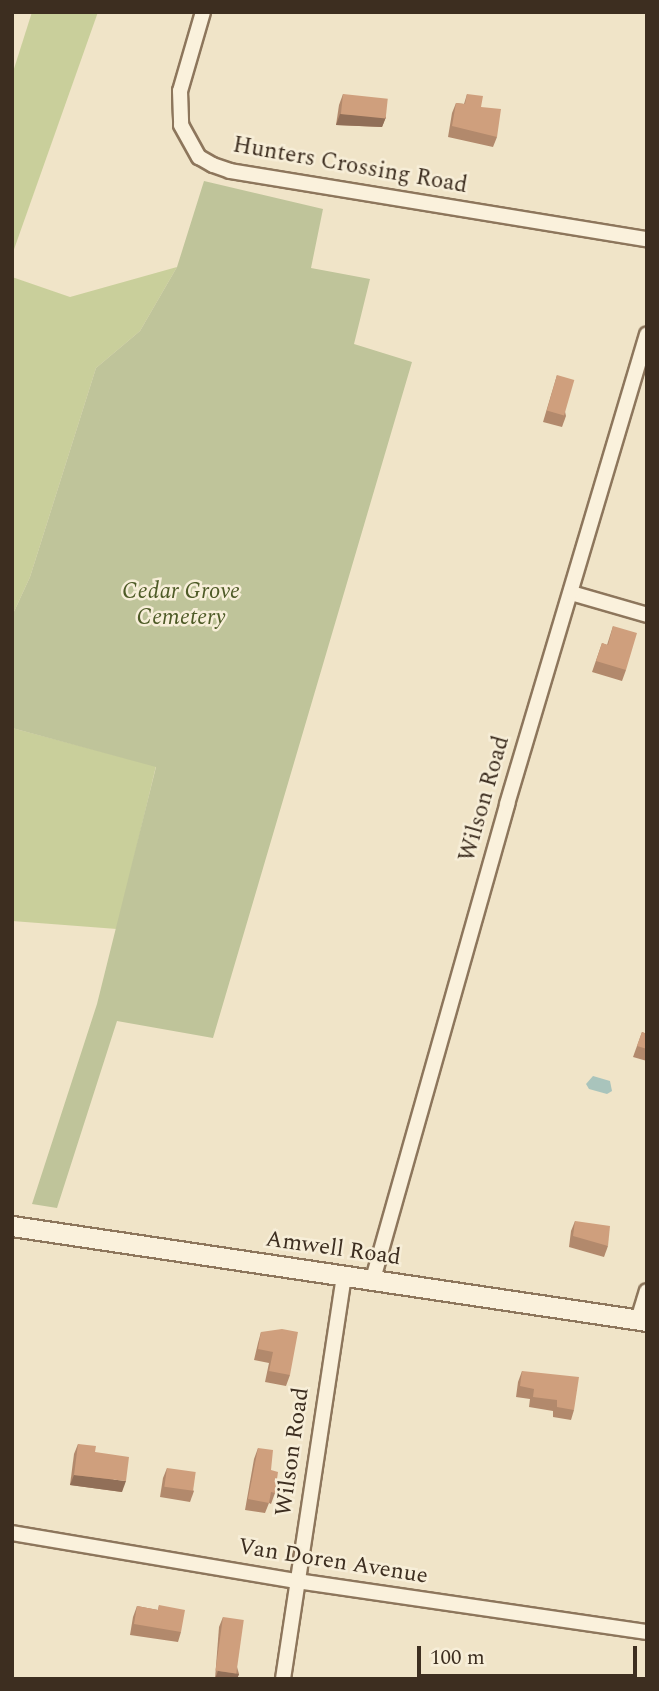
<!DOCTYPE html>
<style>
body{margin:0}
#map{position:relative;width:659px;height:1691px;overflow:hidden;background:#f0e4c8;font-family:Spectral,serif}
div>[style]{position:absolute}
.green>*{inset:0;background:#c9cf9b}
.cemetery>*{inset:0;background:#bfc49a}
.water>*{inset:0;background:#a9c4bc}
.roads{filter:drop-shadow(2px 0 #8d765c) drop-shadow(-2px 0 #8d765c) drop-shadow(0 2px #8d765c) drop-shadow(0 -2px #8d765c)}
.street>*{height:14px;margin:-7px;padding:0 7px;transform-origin:7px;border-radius:7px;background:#faf1dc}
.secondary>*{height:19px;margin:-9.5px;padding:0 9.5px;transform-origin:9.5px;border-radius:9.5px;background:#faf1dc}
.wall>*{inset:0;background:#b2896c}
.shaded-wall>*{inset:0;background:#916f58}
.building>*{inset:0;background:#cf9f7d;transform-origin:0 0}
span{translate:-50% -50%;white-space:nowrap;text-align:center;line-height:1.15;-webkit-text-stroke:5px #f7eed8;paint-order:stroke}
.street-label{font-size:23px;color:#3d2e20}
.park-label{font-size:23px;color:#4d5a26;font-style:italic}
.frame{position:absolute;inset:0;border:14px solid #3d2e20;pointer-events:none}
.scale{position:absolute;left:417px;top:1646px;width:220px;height:32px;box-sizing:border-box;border:4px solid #3d2e20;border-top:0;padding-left:9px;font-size:21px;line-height:24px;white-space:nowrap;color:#3d2e20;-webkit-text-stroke:5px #f7eed8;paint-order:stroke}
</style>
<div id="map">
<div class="green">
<div style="clip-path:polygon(32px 12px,98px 12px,12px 255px,12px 75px)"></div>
<div style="clip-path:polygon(177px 267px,140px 331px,96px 368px,30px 577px,12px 616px,12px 277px,70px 297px)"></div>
<div style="clip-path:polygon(12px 728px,156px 766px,117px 929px,12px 921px)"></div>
</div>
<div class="cemetery">
<div style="clip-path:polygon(204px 181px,323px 209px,311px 268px,370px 279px,354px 344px,412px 362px,213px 1038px,117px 1021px,57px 1208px,32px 1204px,97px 1004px,156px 767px,12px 728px,12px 616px,30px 577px,96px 368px,140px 331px,177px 267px)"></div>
</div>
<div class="water">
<div style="clip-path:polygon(593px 1076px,610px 1081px,612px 1091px,607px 1094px,589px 1089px,586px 1084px)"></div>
</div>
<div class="roads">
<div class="street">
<div style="left:203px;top:12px;width:82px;rotate:106.2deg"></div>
<div style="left:180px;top:91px;width:34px;rotate:88deg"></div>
<div style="left:181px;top:125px;width:37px;rotate:61deg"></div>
<div style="left:199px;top:157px;width:16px;rotate:30deg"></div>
<div style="left:213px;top:165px;width:18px;rotate:19deg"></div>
<div style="left:230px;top:171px;width:423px;rotate:9.3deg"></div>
<div style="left:571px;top:593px;width:79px;rotate:16.1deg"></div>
<div style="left:373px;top:1279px;width:494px;rotate:-74.2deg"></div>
<div style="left:507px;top:804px;width:490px;rotate:-73.4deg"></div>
<div style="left:638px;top:1320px;width:30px;rotate:-73deg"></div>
<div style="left:12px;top:1533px;width:289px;rotate:9.6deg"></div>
<div style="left:297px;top:1581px;width:354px;rotate:8.3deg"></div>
<div style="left:283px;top:1679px;width:409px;rotate:-81.4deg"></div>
</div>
<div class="secondary">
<div style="left:12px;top:1226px;width:642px;rotate:8.51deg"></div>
</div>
</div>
<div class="wall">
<div style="clip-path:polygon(343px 94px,386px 117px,382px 127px,336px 125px,339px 105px)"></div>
<div style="clip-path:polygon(467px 94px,481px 107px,497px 137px,493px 147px,448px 137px,452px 113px,456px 103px,464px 104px)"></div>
<div style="clip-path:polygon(557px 375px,566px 416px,562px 427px,543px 422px)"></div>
<div style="clip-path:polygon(613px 626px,626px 670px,622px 681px,592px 672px,602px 643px,607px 645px)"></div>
<div style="clip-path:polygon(642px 1032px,647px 1034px,647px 1061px,633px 1057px)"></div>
<div style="clip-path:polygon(575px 1221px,608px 1246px,604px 1257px,569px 1247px,571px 1231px)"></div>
<div style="clip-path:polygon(261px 1332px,290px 1375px,286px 1386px,265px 1382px,269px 1363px,254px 1360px,258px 1343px)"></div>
<div style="clip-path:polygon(522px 1371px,574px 1410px,571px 1420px,553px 1417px,553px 1411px,529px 1407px,530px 1399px,516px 1397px,518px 1382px)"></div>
<div style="clip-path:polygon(78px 1444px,95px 1452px,122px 1492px,70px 1485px,74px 1454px)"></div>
<div style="clip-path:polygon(258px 1448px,271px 1470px,275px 1493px,271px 1504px,269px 1503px,265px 1513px,245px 1510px,254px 1459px)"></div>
<div style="clip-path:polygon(167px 1468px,194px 1491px,190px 1502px,160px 1497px,163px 1478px)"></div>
<div style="clip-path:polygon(159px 1605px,181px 1632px,178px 1642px,130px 1635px,133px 1617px,137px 1606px,158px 1610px)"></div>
<div style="clip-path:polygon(223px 1617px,239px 1674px,237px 1679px,215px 1679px,219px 1627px)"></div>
</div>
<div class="shaded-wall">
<div style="clip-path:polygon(340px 114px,386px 117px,382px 127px,336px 125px)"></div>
<div style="clip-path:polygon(74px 1475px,126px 1481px,122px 1492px,70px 1485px)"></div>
<div style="clip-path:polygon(218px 1671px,239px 1674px,237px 1679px,215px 1679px)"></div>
</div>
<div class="building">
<div style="left:343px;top:94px;width:45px;height:20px;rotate:6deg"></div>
<div style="clip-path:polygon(467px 94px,483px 96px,481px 107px,501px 109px,497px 137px,452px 126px,456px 103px,465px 104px)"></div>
<div style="left:557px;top:375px;width:18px;height:37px;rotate:16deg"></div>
<div style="clip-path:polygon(613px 626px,637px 633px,626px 670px,596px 661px,602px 643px,608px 645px)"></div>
<div style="clip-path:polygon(642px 1032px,647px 1034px,647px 1049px,637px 1046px)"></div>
<div style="clip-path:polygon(575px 1221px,610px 1226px,608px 1246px,573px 1236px)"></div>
<div style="clip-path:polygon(282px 1329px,298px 1332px,290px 1375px,269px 1371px,273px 1352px,258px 1349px,261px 1332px)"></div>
<div style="clip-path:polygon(522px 1371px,579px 1377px,574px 1410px,557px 1407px,557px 1400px,533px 1397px,534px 1389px,520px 1386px)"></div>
<div style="clip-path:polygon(78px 1444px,96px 1446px,95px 1452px,129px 1457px,126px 1481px,74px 1475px)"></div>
<div style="clip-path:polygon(258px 1448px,273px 1450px,271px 1470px,278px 1472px,275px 1493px,271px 1492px,269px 1503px,248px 1499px)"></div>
<div style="left:167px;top:1468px;width:29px;height:19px;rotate:8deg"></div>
<div style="clip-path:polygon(159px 1605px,185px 1610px,181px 1632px,134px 1624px,137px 1606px,158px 1610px)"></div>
<div style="left:223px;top:1617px;width:21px;height:54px;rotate:8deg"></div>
</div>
<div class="street-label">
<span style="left:350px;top:166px;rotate:10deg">Hunters Crossing Road</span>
<span style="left:485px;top:799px;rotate:-74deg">Wilson Road</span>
<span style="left:333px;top:1249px;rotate:8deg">Amwell Road</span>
<span style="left:293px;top:1452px;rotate:-82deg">Wilson Road</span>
<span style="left:333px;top:1562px;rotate:9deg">Van Doren Avenue</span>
</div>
<div class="park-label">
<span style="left:181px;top:605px">Cedar Grove<br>Cemetery</span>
</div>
<div class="frame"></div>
<div class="scale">100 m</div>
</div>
